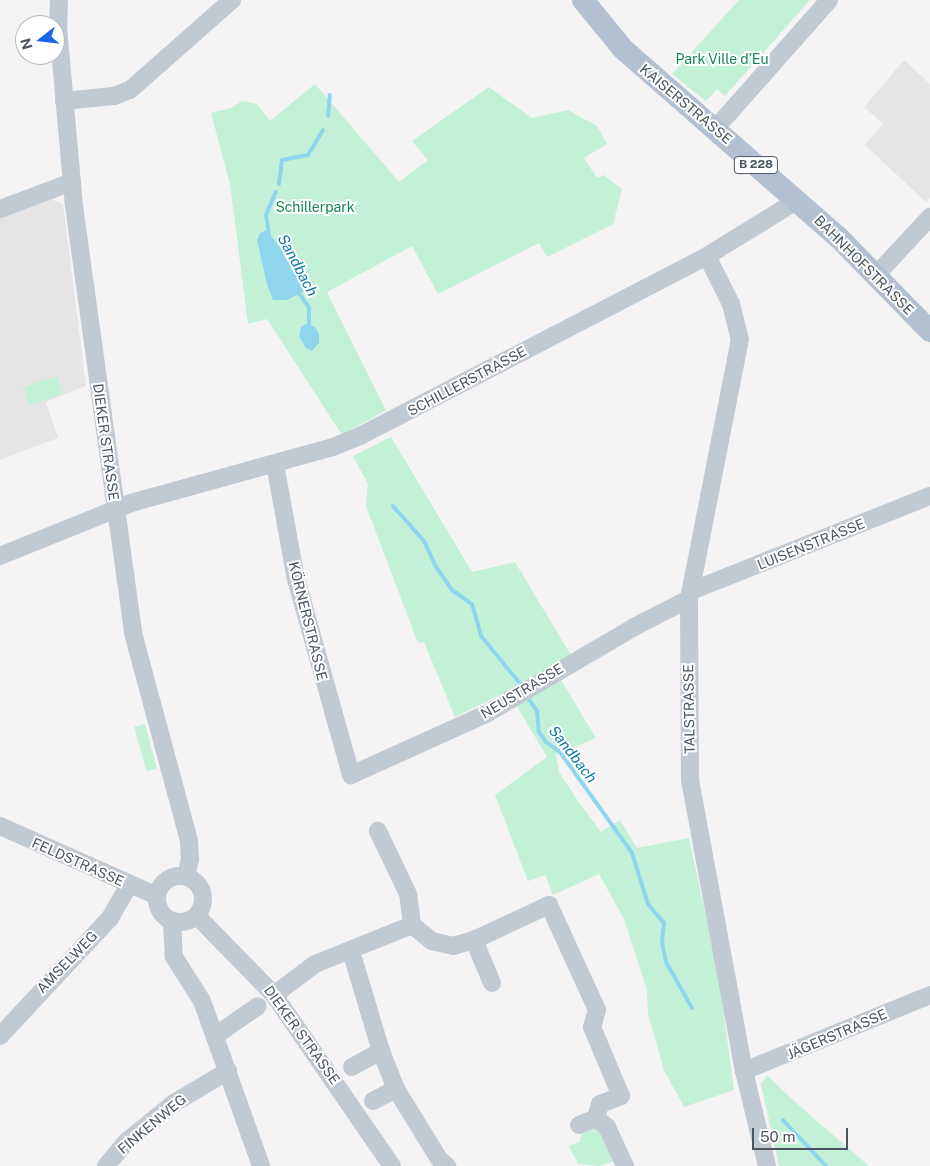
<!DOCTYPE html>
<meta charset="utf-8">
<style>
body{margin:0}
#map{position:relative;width:930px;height:1166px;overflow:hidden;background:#f5f3f3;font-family:"Public Sans",sans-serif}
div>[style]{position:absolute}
.education>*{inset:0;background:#e6e4e5}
.green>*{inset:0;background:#c3f1d7;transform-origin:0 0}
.water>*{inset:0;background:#8fd5ee}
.stream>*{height:4px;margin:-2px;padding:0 2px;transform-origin:2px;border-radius:2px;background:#8fd5ee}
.minor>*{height:18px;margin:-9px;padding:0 9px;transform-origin:9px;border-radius:9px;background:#c1c9d2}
.minor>.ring{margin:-9px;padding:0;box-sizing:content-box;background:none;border:18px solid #c1c9d2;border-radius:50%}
.major>*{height:22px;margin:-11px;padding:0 11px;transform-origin:11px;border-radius:11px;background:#b3c0d1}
span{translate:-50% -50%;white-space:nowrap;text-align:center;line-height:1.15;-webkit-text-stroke:4px #fff;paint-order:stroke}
.shield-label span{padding:1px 4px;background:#fff;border:1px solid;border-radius:4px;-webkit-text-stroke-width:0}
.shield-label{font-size:12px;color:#4a5561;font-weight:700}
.park-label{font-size:14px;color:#178655}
.street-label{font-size:14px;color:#4a5561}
.water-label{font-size:15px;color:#0b7aa4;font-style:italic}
.north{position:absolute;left:15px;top:15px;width:50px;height:50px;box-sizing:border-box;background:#fff;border:1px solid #b7bbc0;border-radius:50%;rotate:254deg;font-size:14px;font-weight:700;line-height:20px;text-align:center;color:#4a5561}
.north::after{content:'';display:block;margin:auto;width:18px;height:22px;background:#1967e9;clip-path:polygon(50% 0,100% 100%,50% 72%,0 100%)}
.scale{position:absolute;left:752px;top:1128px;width:96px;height:22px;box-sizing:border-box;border:2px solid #4a5561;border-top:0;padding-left:6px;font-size:15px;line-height:18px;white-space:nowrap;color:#4a5561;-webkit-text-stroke:4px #fff;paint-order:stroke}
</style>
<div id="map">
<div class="education">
<div style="clip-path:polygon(904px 60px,930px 84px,930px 198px,926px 202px,865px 145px,883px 124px,864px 107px)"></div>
<div style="clip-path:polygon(49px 198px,63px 204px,86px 386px,46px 402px,58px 438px,0 460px,0 217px)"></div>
</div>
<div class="green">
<div style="clip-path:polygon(739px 0,810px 0,725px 96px,717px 89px,706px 101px,672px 74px)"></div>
<div style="clip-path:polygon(315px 84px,399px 182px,428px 160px,412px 141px,489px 87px,532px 118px,568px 110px,597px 126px,607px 144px,584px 158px,597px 178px,604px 175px,622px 189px,613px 224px,547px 257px,539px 243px,438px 294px,412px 246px,327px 292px,386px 410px,342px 435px,267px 319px,248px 324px,230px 184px,211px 113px,231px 108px,242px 101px,257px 104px,270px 121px)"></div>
<div style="left:57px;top:376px;width:19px;height:35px;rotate:72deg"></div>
<div style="clip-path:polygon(391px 437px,472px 572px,515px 562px,571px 655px,553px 667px,596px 738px,556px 755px,559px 772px,578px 801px,601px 832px,620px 820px,637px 848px,689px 838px,719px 978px,734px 1090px,684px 1107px,664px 1070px,648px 1014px,647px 990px,624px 919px,599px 874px,553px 895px,545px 875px,528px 881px,495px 795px,547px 757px,508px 691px,455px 717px,424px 642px,418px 643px,366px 506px,368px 484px,353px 456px)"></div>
<div style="left:145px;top:724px;width:46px;height:11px;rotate:75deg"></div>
<div style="clip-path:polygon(767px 1075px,796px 1103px,869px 1166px,779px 1166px,761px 1084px)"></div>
<div style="clip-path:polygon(596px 1124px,616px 1160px,600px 1166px,578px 1164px,569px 1146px,579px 1142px,584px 1128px)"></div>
</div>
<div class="water">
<div style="clip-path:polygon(267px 230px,307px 284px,303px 292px,287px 300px,273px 300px,267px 284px,257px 240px,260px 233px)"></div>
<div style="clip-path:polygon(306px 324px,315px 327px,319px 334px,319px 343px,312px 351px,306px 348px,299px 336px,301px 327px)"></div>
</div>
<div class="stream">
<div style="left:328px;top:116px;width:21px;rotate:-85deg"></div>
<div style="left:279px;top:184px;width:24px;rotate:-83deg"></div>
<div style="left:282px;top:160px;width:26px;rotate:-11deg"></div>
<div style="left:308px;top:155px;width:29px;rotate:-59deg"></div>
<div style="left:269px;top:234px;width:19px;rotate:-99deg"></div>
<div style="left:266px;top:215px;width:25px;rotate:-67deg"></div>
<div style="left:297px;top:290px;width:22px;rotate:56deg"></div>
<div style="left:309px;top:308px;width:20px;rotate:90deg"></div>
<div style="left:393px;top:506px;width:47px;rotate:48.5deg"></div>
<div style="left:424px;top:541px;width:29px;rotate:65deg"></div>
<div style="left:436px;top:567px;width:28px;rotate:55deg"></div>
<div style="left:452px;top:590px;width:24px;rotate:35deg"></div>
<div style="left:472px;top:604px;width:33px;rotate:74deg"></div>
<div style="left:481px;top:636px;width:65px;rotate:50.6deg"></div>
<div style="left:526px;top:695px;width:19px;rotate:55deg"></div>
<div style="left:537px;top:711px;width:21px;rotate:85deg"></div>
<div style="left:539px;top:732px;width:12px;rotate:55deg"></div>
<div style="left:546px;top:742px;width:17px;rotate:36deg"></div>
<div style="left:560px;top:752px;width:124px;rotate:54.5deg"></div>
<div style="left:632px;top:853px;width:53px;rotate:72.6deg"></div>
<div style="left:648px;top:904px;width:25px;rotate:50deg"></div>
<div style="left:664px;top:923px;width:19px;rotate:96deg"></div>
<div style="left:662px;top:942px;width:20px;rotate:79deg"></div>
<div style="left:666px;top:962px;width:53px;rotate:60.5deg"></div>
<div style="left:783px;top:1120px;width:63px;rotate:46.9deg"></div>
</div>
<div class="minor">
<div style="left:59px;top:0;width:27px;rotate:92deg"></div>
<div style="left:58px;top:27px;width:180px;rotate:84.9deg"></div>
<div style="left:74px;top:206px;width:431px;rotate:82.1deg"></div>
<div style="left:133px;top:633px;width:215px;rotate:74.9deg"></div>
<div style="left:189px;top:841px;width:18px;rotate:87deg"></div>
<div style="left:190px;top:859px;width:17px;rotate:103deg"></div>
<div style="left:64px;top:101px;width:50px;rotate:-5.7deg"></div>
<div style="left:114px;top:96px;width:17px;rotate:-21deg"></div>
<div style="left:130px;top:90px;width:136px;rotate:-41.4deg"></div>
<div style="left:715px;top:129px;width:172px;rotate:-48.5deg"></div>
<div style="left:0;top:209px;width:77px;rotate:-20.6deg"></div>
<div style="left:707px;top:256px;width:54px;rotate:63.4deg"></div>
<div style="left:731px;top:304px;width:36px;rotate:76deg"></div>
<div style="left:740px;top:339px;width:265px;rotate:101.1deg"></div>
<div style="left:689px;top:599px;width:181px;rotate:89.7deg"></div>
<div style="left:690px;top:780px;width:296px;rotate:79.5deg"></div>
<div style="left:744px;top:1071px;width:98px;rotate:76.4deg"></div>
<div style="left:877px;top:274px;width:78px;rotate:-47.1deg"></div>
<div style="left:275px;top:464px;width:117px;rotate:79.7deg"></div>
<div style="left:296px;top:579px;width:204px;rotate:74.3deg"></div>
<div style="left:351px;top:775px;width:148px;rotate:-24.3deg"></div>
<div style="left:486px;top:714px;width:172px;rotate:-30.4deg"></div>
<div style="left:634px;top:627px;width:62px;rotate:-27deg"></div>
<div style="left:0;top:556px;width:141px;rotate:-22deg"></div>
<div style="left:131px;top:503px;width:210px;rotate:-15.5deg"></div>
<div style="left:333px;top:447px;width:29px;rotate:-22deg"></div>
<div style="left:360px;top:436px;width:391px;rotate:-27.4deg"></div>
<div style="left:707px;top:256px;width:107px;rotate:-31.6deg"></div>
<div style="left:691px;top:591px;width:257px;rotate:-21.7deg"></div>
<div style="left:0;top:826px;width:172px;rotate:24deg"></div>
<div class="ring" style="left:157px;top:876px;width:28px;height:28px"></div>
<div style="left:197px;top:916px;width:110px;rotate:45.7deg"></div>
<div style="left:274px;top:995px;width:208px;rotate:55.4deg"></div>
<div style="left:172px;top:922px;width:35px;rotate:87deg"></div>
<div style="left:174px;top:957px;width:52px;rotate:57.5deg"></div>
<div style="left:202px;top:1001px;width:175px;rotate:70.3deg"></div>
<div style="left:412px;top:925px;width:26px;rotate:39deg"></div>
<div style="left:432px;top:941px;width:22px;rotate:13deg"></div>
<div style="left:453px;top:946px;width:22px;rotate:-16deg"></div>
<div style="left:351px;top:951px;width:104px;rotate:73.3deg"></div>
<div style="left:381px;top:1051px;width:41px;rotate:68.5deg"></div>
<div style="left:396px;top:1089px;width:82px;rotate:58.4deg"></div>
<div style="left:439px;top:1159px;width:11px;rotate:41deg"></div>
<div style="left:492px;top:983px;width:47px;rotate:-112.7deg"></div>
<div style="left:474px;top:940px;width:83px;rotate:-25deg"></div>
<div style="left:549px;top:905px;width:115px;rotate:65.4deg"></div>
<div style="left:597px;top:1010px;width:18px;rotate:106deg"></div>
<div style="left:592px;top:1027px;width:75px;rotate:67.2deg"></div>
<div style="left:621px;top:1096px;width:22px;rotate:159deg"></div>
<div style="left:600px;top:1104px;width:15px;rotate:106deg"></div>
<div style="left:274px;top:995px;width:51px;rotate:-37.1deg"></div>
<div style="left:315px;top:964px;width:105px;rotate:-21.9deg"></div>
<div style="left:412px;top:925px;width:31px;rotate:-97deg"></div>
<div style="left:408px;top:894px;width:70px;rotate:-115.5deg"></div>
<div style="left:0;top:1036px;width:161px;rotate:-47deg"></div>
<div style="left:110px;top:918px;width:38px;rotate:-60deg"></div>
<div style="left:215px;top:1036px;width:52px;rotate:-34.9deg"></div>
<div style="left:352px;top:1067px;width:33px;rotate:-29deg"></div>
<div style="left:744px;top:1071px;width:201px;rotate:-22.2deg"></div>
<div style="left:373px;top:1101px;width:26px;rotate:-28deg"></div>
<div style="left:579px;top:1125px;width:18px;rotate:-22deg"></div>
<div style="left:596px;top:1118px;width:14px;rotate:39deg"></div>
<div style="left:607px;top:1127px;width:43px;rotate:65.2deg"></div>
<div style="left:106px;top:1166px;width:31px;rotate:-50deg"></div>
<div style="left:126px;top:1142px;width:62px;rotate:-39.1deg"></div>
<div style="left:174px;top:1103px;width:63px;rotate:-30.7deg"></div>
</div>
<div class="major">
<div style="left:583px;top:0;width:63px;rotate:50.8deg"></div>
<div style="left:623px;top:49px;width:286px;rotate:41.2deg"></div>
<div style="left:838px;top:237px;width:132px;rotate:45.6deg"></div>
</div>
<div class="shield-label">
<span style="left:756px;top:165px">B 228</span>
</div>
<div class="park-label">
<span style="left:722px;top:59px">Park Ville d’Eu</span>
<span style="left:315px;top:207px">Schillerpark</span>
</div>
<div class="street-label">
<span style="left:686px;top:104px;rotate:40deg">KAISERSTRASSE</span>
<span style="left:864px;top:265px;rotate:45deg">BAHNHOFSTRASSE</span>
<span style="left:467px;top:381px;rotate:-28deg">SCHILLERSTRASSE</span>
<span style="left:106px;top:442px;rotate:82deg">DIEKER STRASSE</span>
<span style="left:811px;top:544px;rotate:-22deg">LUISENSTRASSE</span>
<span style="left:308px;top:621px;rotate:76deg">KÖRNERSTRASSE</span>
<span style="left:522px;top:691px;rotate:-31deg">NEUSTRASSE</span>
<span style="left:689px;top:709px;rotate:-91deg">TALSTRASSE</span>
<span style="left:78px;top:862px;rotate:24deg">FELDSTRASSE</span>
<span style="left:67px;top:962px;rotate:-46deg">AMSELWEG</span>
<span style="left:837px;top:1034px;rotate:-23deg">JÄGERSTRASSE</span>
<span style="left:302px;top:1035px;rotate:54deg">DIEKER STRASSE</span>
<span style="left:152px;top:1124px;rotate:-40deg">FINKENWEG</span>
</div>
<div class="water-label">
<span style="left:298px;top:265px;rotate:62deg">Sandbach</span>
<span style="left:573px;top:754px;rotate:52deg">Sandbach</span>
</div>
<div class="north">N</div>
<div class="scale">50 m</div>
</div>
